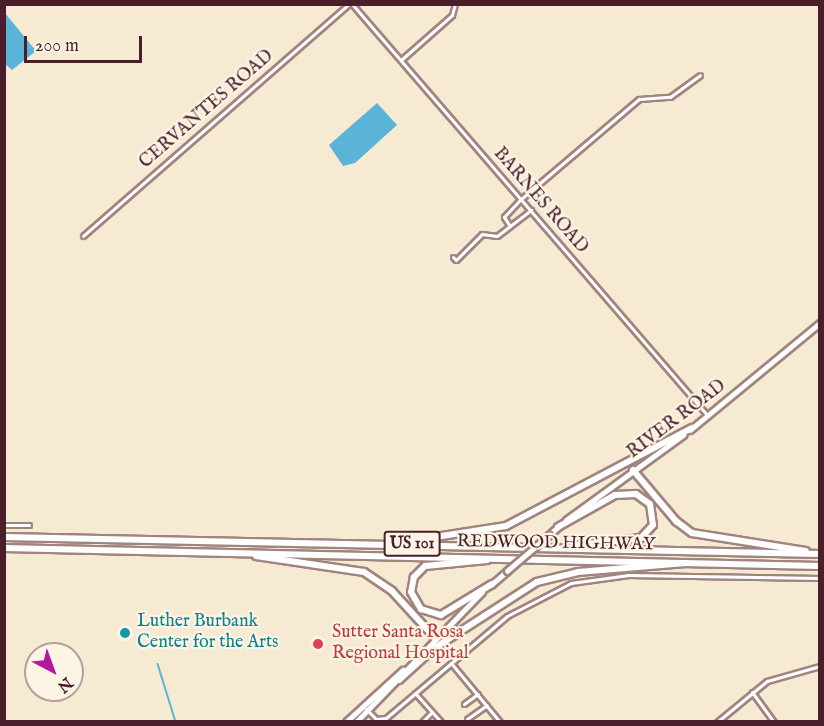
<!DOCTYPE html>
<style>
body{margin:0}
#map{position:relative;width:824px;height:726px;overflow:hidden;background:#f7ead3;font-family:"IM FELL English",serif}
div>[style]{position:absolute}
.water>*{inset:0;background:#59b4d7}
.stream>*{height:1.5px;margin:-0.75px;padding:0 0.75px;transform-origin:0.75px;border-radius:0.75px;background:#59b4d7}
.roads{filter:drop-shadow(2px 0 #a0847f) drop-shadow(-2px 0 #a0847f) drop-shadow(0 2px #a0847f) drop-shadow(0 -2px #a0847f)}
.street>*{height:3px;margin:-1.5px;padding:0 1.5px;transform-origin:1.5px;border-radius:1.5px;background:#fff}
.secondary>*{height:4.5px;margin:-2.25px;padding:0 2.25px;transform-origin:2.25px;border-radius:2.25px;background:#fff}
.highway>*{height:6px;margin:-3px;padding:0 3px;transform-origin:3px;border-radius:3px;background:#fff}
.bridges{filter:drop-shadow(2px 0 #a0847f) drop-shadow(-2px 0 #a0847f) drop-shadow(0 2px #a0847f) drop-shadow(0 -2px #a0847f)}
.secondary-bridge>*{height:4.5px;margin:-2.25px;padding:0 2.25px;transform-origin:2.25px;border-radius:2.25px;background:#fff}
.dots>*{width:16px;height:16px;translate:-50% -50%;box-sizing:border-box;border:3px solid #fcf5e5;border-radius:50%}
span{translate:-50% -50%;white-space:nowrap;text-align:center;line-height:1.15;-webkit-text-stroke:4.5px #fcf5e5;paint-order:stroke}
.shield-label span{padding:2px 4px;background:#fcf5e5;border:2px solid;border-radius:4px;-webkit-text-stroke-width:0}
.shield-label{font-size:16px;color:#4a1f2b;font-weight:700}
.street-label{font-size:18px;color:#4a1f2b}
.culture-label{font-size:18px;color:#0d838f}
.left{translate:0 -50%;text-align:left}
.health-label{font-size:18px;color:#be3a42}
.frame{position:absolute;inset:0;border:6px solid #4a1f2b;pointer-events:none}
.north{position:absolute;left:24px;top:642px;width:60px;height:60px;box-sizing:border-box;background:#fcf5e5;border:2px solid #b59f9b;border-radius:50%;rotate:139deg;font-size:16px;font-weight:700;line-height:24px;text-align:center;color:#4a1f2b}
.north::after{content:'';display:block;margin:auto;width:21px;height:27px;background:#b5179e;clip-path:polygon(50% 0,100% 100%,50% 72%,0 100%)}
.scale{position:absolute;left:24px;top:36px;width:118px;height:27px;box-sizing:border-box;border:3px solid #4a1f2b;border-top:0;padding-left:8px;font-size:18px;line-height:21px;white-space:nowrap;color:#4a1f2b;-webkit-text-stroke:4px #fcf5e5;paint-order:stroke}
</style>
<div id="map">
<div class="water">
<div style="clip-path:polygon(5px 13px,36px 51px,12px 70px,5px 64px)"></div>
<div style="clip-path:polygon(377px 103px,397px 125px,355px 163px,343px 166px,329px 145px)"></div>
</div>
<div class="stream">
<div style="left:158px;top:664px;width:61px;rotate:72.8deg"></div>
</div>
<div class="roads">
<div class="street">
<div style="left:352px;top:4px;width:544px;rotate:49.17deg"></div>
<div style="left:401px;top:60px;width:68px;rotate:-41.4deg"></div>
<div style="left:452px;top:15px;width:11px;rotate:-75deg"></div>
<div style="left:521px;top:199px;width:155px;rotate:-40.3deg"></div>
<div style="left:639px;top:99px;width:31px;rotate:-4deg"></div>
<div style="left:670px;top:97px;width:37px;rotate:-36deg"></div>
<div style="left:510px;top:226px;width:11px;rotate:-124deg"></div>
<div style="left:504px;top:217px;width:25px;rotate:-47deg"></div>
<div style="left:83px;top:236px;width:353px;rotate:-41.1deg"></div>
<div style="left:453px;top:257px;width:4px;rotate:45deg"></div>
<div style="left:456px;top:260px;width:37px;rotate:-45deg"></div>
<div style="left:482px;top:234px;width:15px;rotate:8deg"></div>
<div style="left:497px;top:236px;width:43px;rotate:-37.4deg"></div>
<div style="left:4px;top:525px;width:25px"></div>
<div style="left:451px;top:663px;width:77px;rotate:50.3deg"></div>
<div style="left:752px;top:692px;width:37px;rotate:54deg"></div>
<div style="left:415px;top:693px;width:39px;rotate:48deg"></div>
<div style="left:464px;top:704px;width:17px;rotate:-36deg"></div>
<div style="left:366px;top:709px;width:14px;rotate:45deg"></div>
<div style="left:376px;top:719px;width:10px;rotate:-6deg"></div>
<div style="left:386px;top:718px;width:158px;rotate:-40.1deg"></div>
<div style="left:507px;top:616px;width:72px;rotate:-27.3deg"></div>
<div style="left:571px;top:583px;width:58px;rotate:-8deg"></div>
<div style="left:628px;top:575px;width:192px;rotate:0.9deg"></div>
<div style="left:467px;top:719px;width:24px;rotate:-35deg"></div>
<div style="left:422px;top:722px;width:14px;rotate:-45deg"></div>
<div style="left:717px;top:722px;width:65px;rotate:-39.4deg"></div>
<div style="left:767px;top:681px;width:55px;rotate:-15.8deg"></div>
</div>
<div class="secondary">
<div style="left:690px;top:430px;width:168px;rotate:-39.5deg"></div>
<div style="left:566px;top:520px;width:145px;rotate:-36deg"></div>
<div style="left:549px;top:535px;width:15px;rotate:-42deg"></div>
<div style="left:491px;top:585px;width:21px;rotate:-41deg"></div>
<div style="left:346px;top:722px;width:77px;rotate:-42.4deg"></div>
<div style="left:356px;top:722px;width:181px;rotate:-45.9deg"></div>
</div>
<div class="highway">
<div style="left:633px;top:470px;width:67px;rotate:49.9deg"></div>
<div style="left:676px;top:521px;width:20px;rotate:37deg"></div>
<div style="left:692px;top:533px;width:115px;rotate:9deg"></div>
<div style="left:558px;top:527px;width:65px;rotate:-29.3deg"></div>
<div style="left:615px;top:495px;width:21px;rotate:-3deg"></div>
<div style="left:636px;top:494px;width:17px;rotate:36deg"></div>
<div style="left:650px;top:504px;width:21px;rotate:82deg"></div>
<div style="left:653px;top:525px;width:18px;rotate:133deg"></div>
<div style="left:641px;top:538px;width:63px;rotate:173.7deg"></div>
<div style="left:4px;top:537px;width:816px;rotate:1.19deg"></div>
<div style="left:416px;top:540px;width:91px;rotate:-8.8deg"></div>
<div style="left:506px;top:526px;width:210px;rotate:-27.8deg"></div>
<div style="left:4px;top:548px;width:816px;rotate:1.26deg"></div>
<div style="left:256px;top:556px;width:109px;rotate:8.4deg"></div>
<div style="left:364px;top:572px;width:34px;rotate:34deg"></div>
<div style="left:392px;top:591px;width:64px;rotate:47.5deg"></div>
<div style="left:487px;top:560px;width:62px;rotate:174.5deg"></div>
<div style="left:425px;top:566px;width:16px;rotate:135deg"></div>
<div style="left:414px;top:577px;width:15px;rotate:101deg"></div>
<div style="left:411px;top:592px;width:20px;rotate:60deg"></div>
<div style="left:421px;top:609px;width:21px;rotate:17deg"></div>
<div style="left:441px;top:615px;width:60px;rotate:-31.3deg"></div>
<div style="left:399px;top:680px;width:46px;rotate:-42.4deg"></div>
<div style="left:433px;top:649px;width:124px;rotate:-32.8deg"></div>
<div style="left:537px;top:582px;width:42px;rotate:-13.7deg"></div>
<div style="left:578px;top:572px;width:108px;rotate:-4.8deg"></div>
</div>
</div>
<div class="bridges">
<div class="secondary-bridge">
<div style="left:507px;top:571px;width:55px;rotate:-40.6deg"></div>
</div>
</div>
<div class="dots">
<div style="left:125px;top:633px;background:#0f9aa8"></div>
<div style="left:318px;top:644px;background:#e0444e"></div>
</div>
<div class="shield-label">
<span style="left:412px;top:544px">US 101</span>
</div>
<div class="street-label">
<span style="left:207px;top:110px;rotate:-41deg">CERVANTES ROAD</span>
<span style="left:540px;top:201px;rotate:49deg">BARNES ROAD</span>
<span style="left:677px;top:420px;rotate:-37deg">RIVER ROAD</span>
<span style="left:556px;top:544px;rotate:1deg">REDWOOD HIGHWAY</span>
</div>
<div class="culture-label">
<span class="left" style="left:137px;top:633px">Luther Burbank<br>Center for the Arts</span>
</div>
<div class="health-label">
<span class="left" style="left:332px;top:644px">Sutter Santa Rosa<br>Regional Hospital</span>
</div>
<div class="frame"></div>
<div class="north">N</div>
<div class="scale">200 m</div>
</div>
